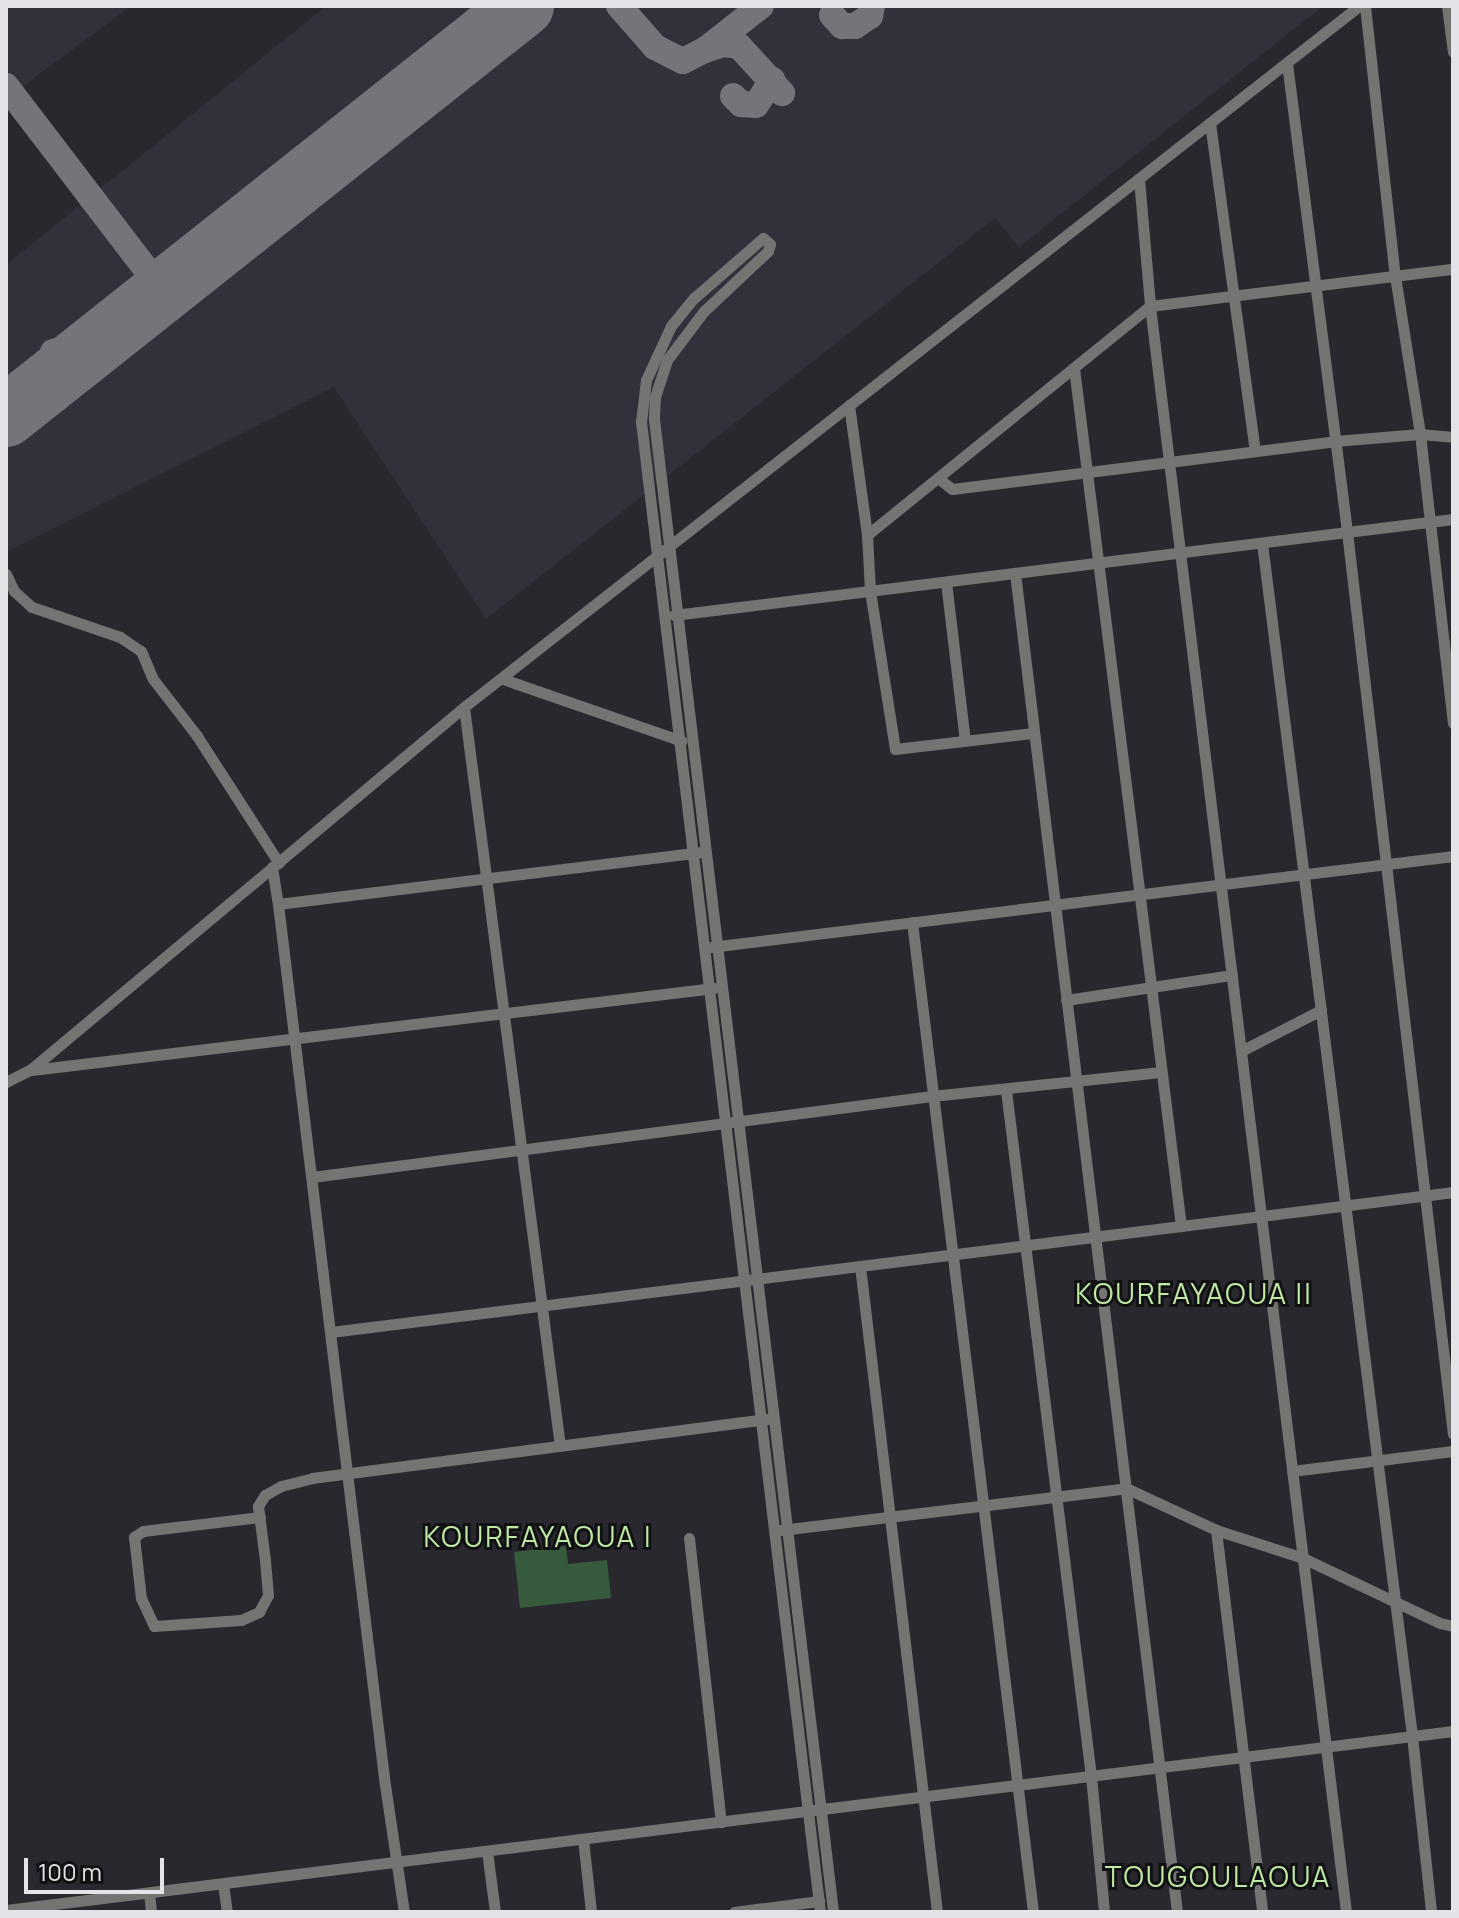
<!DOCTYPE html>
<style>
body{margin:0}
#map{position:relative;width:1459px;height:1918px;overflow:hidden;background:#28282e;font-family:Manrope,sans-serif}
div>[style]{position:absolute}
.built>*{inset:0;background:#31313c}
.green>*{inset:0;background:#375a3c}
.taxiway>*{height:26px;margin:-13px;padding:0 13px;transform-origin:13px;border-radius:13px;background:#74747a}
.runway>*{height:62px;margin:-31px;padding:0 31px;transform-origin:31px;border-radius:31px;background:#74747a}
.minor>*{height:11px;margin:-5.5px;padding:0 5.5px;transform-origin:5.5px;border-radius:5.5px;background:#767472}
span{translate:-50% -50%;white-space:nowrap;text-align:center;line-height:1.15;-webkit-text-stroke:6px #111114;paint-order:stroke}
.neighbourhood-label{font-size:28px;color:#bfe8a3;letter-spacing:2px}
.frame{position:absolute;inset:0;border:8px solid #e4e4e8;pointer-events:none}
.scale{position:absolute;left:24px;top:1858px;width:140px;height:36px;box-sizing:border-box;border:4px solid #e4e4e8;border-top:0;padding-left:10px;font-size:24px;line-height:28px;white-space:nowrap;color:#e4e4e8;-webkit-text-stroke:6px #111114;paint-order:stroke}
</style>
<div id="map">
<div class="built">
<div style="clip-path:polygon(6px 6px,131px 6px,6px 99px)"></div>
<div style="clip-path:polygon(326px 6px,1323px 6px,1019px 247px,995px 218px,486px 619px,334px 387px,6px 552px,6px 265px)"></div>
</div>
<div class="green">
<div style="clip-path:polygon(566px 1546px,568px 1564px,607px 1560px,611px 1598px,520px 1608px,514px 1552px)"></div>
</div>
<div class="taxiway">
<div style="left:619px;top:6px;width:55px;rotate:48.7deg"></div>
<div style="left:655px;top:47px;width:31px;rotate:27deg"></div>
<div style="left:683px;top:61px;width:25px;rotate:-27deg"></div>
<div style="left:705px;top:50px;width:71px;rotate:-38.2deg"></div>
<div style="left:832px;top:15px;width:15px;rotate:48deg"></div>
<div style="left:842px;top:26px;width:13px"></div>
<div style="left:855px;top:26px;width:18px;rotate:-34deg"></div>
<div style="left:870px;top:16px;width:10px;rotate:-79deg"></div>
<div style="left:705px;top:50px;width:20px;rotate:-18deg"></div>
<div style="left:724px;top:44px;width:15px;rotate:8deg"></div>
<div style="left:739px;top:46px;width:64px;rotate:47.5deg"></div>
<div style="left:6px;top:86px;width:257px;rotate:52.6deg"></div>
<div style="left:733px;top:96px;width:11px;rotate:45deg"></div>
<div style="left:741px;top:104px;width:15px;rotate:4deg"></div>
<div style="left:756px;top:105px;width:30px;rotate:-57deg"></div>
<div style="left:53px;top:352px;width:45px;rotate:-16.8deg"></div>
<div style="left:96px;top:339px;width:19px;rotate:-32deg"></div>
<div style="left:57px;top:398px;width:44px;rotate:-61.7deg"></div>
</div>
<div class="runway">
<div style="left:6px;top:416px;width:660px;rotate:-38.42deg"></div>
</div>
<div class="minor">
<div style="left:1365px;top:6px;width:272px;rotate:83.7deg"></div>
<div style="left:1395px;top:276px;width:160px;rotate:81deg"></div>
<div style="left:1420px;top:434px;width:291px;rotate:83.5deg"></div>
<div style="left:1447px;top:6px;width:46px;rotate:82.6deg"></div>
<div style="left:1287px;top:63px;width:473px;rotate:82.7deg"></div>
<div style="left:1347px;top:532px;width:908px;rotate:83.3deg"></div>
<div style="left:1210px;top:123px;width:331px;rotate:82.2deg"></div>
<div style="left:1139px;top:179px;width:127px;rotate:85deg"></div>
<div style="left:1150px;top:306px;width:1618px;rotate:83.04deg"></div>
<div style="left:1074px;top:368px;width:865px;rotate:82.89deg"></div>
<div style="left:849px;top:405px;width:131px;rotate:82.1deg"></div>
<div style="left:867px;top:535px;width:56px;rotate:86.9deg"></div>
<div style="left:870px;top:591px;width:160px;rotate:81deg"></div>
<div style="left:895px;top:749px;width:140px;rotate:-6.6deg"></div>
<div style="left:938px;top:478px;width:18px;rotate:38deg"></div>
<div style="left:952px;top:489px;width:386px;rotate:-7.1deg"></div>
<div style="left:1335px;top:441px;width:85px;rotate:-4.7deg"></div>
<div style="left:1420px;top:434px;width:33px;rotate:5deg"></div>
<div style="left:867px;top:535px;width:364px;rotate:-39deg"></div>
<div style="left:1150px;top:306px;width:305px;rotate:-7deg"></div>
<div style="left:1262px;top:543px;width:1202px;rotate:82.83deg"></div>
<div style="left:1412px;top:1736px;width:177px;rotate:83.8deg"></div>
<div style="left:1015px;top:573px;width:1349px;rotate:83.1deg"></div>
<div style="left:6px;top:574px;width:19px;rotate:65deg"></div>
<div style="left:14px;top:591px;width:24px;rotate:42deg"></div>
<div style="left:32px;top:607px;width:93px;rotate:18.8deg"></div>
<div style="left:120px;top:637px;width:25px;rotate:34deg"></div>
<div style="left:141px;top:651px;width:30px;rotate:67deg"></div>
<div style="left:153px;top:679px;width:72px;rotate:52.3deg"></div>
<div style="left:197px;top:736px;width:151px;rotate:57.2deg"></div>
<div style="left:946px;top:582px;width:160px;rotate:83.2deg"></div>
<div style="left:674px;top:615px;width:785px;rotate:-7.03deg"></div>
<div style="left:503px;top:679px;width:189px;rotate:19.1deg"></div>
<div style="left:464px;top:707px;width:745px;rotate:82.6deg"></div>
<div style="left:272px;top:867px;width:37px;rotate:81deg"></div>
<div style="left:278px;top:904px;width:425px;rotate:-7deg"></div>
<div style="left:278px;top:904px;width:887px;rotate:83.08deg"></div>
<div style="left:385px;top:1785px;width:128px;rotate:81.5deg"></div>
<div style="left:912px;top:922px;width:997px;rotate:83.03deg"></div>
<div style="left:711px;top:947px;width:748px;rotate:-6.99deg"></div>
<div style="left:1066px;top:1000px;width:168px;rotate:-8.6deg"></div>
<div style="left:1241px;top:1051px;width:90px;rotate:-27.1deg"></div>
<div style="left:32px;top:1070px;width:687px;rotate:-6.86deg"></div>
<div style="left:6px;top:1082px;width:27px;rotate:-27deg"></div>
<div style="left:30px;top:1070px;width:566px;rotate:-39.91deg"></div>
<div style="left:464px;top:707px;width:1137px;rotate:-38.07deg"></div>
<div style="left:1006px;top:1090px;width:691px;rotate:82.94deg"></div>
<div style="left:1091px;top:1776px;width:137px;rotate:84.5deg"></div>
<div style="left:312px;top:1177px;width:625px;rotate:-7.44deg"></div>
<div style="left:932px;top:1096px;width:230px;rotate:-6deg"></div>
<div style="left:860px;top:1266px;width:651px;rotate:83.2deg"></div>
<div style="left:331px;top:1332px;width:1131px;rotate:-7.11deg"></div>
<div style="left:1292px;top:1471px;width:162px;rotate:-7.1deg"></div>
<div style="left:260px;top:1517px;width:77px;rotate:173.2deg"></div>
<div style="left:184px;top:1526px;width:41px;rotate:173deg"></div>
<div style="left:143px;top:1531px;width:11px;rotate:146deg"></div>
<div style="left:134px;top:1537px;width:61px;rotate:83.5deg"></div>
<div style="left:141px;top:1598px;width:31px;rotate:65deg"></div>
<div style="left:154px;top:1626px;width:87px;rotate:-3.9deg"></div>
<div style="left:241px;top:1620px;width:20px;rotate:-24deg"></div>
<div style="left:259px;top:1612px;width:19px;rotate:-62deg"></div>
<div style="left:268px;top:1595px;width:35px;rotate:-95deg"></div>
<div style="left:265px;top:1560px;width:54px;rotate:-97.4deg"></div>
<div style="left:258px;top:1506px;width:13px;rotate:-58deg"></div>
<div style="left:265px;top:1495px;width:18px;rotate:-29deg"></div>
<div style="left:281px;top:1486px;width:32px;rotate:-14deg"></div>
<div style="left:312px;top:1478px;width:460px;rotate:-7.4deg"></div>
<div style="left:781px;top:1530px;width:348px;rotate:-6.9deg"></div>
<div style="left:1126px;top:1488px;width:99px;rotate:25deg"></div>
<div style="left:1216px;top:1530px;width:91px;rotate:17.8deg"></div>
<div style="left:1303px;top:1558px;width:152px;rotate:25.4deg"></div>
<div style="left:1440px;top:1623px;width:13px;rotate:13deg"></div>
<div style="left:1216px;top:1530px;width:385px;rotate:83.1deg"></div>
<div style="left:689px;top:1538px;width:286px;rotate:83.6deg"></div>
<div style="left:583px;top:1839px;width:73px;rotate:83.7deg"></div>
<div style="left:487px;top:1851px;width:62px;rotate:82.5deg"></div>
<div style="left:223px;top:1884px;width:28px;rotate:82deg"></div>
<div style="left:149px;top:1893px;width:19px;rotate:84deg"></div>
<div style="left:6px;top:1910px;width:1458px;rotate:-7.05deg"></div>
<div style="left:734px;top:1912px;width:86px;rotate:-7.4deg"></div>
<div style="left:820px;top:1912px;width:1501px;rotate:-96.85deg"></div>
<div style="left:641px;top:422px;width:42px;rotate:-83.2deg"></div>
<div style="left:646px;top:380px;width:60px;rotate:-65.2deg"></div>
<div style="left:671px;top:326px;width:36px;rotate:-51deg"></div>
<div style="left:694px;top:298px;width:91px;rotate:-41deg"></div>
<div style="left:763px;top:238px;width:9px;rotate:41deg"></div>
<div style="left:770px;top:244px;width:7px;rotate:106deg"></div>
<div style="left:768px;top:251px;width:88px;rotate:136.8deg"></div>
<div style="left:704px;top:311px;width:61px;rotate:127.1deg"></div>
<div style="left:667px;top:360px;width:39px;rotate:108deg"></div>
<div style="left:655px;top:397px;width:22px;rotate:93deg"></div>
<div style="left:654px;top:419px;width:1504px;rotate:83.16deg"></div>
</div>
<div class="neighbourhood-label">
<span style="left:1194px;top:1293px">KOURFAYAOUA II</span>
<span style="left:538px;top:1536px">KOURFAYAOUA I</span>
<span style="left:1218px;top:1876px">TOUGOULAOUA</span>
</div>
<div class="frame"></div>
<div class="scale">100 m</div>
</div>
